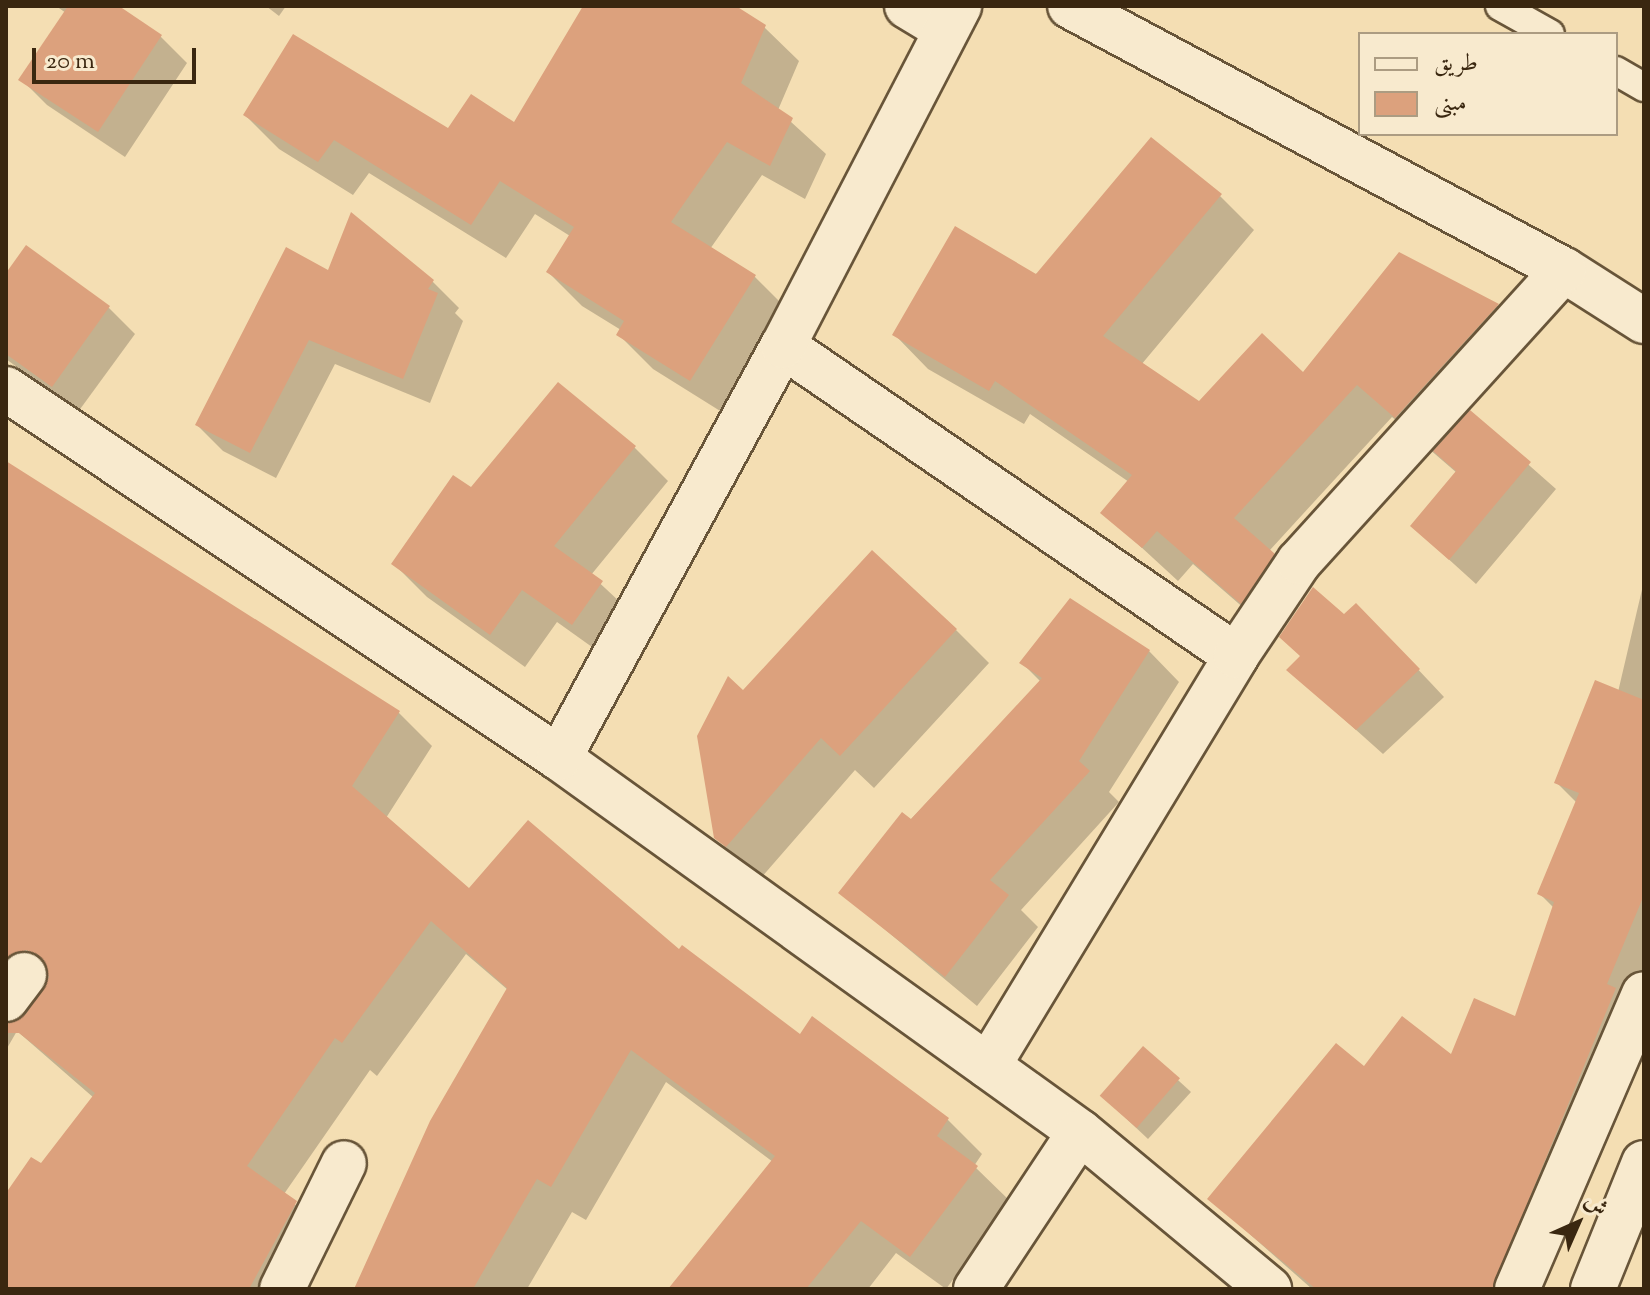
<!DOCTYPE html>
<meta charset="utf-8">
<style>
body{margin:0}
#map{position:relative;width:1650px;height:1295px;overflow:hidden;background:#f4deb3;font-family:"Sorts Mill Goudy",Amiri,serif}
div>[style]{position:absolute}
.shadow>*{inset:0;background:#0003}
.building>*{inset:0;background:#dca17d;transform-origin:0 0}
.roads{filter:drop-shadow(2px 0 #685539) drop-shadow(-2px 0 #685539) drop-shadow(0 2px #685539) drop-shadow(0 -2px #685539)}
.service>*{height:28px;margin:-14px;padding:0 14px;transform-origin:14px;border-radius:14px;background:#f8eace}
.minor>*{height:44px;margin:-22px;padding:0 22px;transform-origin:22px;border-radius:22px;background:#f8eace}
.secondary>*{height:44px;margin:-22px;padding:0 22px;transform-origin:22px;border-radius:22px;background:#f8eace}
span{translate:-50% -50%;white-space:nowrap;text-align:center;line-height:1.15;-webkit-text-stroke:7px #f8eace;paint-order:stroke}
.frame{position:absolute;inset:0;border:8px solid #3a2710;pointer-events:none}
.legend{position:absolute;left:1358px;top:32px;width:260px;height:104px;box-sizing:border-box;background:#f8eace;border:2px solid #ac9c82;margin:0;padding:10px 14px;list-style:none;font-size:24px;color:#3a2710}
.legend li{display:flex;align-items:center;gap:16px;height:40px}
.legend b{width:40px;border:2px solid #ac9c82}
.north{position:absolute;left:1538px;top:1183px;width:80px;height:80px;-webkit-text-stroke:6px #f8eace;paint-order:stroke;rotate:45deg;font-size:22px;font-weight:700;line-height:32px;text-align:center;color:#3a2710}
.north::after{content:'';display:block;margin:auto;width:28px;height:36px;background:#3a2710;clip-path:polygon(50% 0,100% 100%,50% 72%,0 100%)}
.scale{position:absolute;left:32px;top:48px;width:164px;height:36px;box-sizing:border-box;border:4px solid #3a2710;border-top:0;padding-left:10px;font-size:24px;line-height:28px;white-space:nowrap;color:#3a2710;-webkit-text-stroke:6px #f8eace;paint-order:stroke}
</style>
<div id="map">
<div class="shadow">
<div style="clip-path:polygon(56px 6px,116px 6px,161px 37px,187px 63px,125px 157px,47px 105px,21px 79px,66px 13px)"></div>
<div style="clip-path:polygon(266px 6px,286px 6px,279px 16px)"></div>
<div style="clip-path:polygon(585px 6px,732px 6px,764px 27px,799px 61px,778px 110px,826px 154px,805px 199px,762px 175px,710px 249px,755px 277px,789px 311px,725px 414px,653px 369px,619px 335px,621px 330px,582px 306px,548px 272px,570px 236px,535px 214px,506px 258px,369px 173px,353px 195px,279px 149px,245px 115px,449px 130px,515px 125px)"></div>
<div style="clip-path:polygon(1220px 196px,1254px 230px,1141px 365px,1199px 404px,1304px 375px,1399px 254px,1498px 306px,1532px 340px,1468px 411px,1556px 489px,1476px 584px,1412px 526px,1457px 473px,1392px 417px,1269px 551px,1308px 589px,1276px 636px,1193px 564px,1178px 581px,1103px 512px,1129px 482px,1030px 414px,1024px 424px,928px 369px,894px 334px)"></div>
<div style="clip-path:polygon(27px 248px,109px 308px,135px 334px,78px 412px,6px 359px,6px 276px)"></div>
<div style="clip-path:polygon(329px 272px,433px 282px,459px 308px,455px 313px,463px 321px,430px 403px,335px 364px,276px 478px,223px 451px,197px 425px)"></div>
<div style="clip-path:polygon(634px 447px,668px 481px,591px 575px,635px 616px,606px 657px,557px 622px,525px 667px,427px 597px,393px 563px,472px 490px)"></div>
<div style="clip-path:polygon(6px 463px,398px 712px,432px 746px,386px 818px,469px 891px,679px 952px,800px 1037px,813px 1019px,948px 1120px,982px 1154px,974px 1166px,1011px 1202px,946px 1289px,896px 1253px,868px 1289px,671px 1289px,773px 1162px,666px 1082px,586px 1220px,572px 1212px,527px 1289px,356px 1289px,508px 990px,466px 954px,377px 1076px,370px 1070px,284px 1194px,330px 1237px,305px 1289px,6px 1289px,6px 1197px,41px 1166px,94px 1098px,17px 1031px,6px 1050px)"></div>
<div style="clip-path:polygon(1644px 581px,1644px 1003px,1535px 1289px,1312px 1289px,1210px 1199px,1364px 1069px,1452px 1057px,1516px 1019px,1554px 908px,1539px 893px,1577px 803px,1556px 782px,1618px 692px)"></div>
<div style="clip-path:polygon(1344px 617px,1382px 631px,1444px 697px,1383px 754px,1289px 670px)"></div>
<div style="clip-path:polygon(956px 630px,989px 663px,874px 788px,855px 770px,760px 879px,750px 872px,716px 837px,743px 693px)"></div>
<div style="clip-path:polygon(1149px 651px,1179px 682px,1109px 792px,1119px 802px,1021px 910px,1038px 927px,977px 1006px,841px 893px,1041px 682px,1022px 663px)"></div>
<div style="clip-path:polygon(1143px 1048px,1191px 1092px,1148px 1139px,1114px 1107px)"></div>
</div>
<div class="building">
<div style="clip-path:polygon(68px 6px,119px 6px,162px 35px,98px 132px,18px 80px)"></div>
<div style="clip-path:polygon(583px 6px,736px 6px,766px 25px,741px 83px,793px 118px,770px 166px,727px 142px,671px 222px,756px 275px,690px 381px,616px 335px,624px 321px,546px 272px,574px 227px,500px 181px,471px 225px,334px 140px,318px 162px,243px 115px,293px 34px,448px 128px,471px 94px,514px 122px)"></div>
<div style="clip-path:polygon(1151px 137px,1222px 194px,1103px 336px,1199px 401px,1262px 333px,1303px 372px,1399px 252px,1499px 304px,1395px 418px,1357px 385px,1234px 518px,1275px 554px,1241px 604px,1157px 531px,1142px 548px,1100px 513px,1132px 475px,995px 381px,989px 391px,892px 335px,955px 226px,1036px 274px)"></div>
<div style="clip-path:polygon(351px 212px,434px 280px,428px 289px,438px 293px,403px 379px,309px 340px,250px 453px,195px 425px,286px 247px,328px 270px)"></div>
<div style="clip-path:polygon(26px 245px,110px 306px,52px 387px,6px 354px,6px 273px)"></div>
<div style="clip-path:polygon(558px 382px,636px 446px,554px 546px,603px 581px,572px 625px,522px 590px,490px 635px,391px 564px,453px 475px,471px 487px)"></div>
<div style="clip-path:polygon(1470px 410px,1531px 462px,1449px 560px,1410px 526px,1456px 471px,1433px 451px)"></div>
<div style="clip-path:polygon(6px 461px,400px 711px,352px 786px,469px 888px,528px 820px,679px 949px,682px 945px,800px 1034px,812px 1016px,949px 1118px,937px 1136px,978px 1166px,910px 1257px,861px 1221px,806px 1289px,668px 1289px,775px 1156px,631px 1050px,551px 1187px,537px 1179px,473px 1289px,354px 1289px,430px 1121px,507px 988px,431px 921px,342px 1043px,335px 1038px,247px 1166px,297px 1201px,249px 1289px,6px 1289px,6px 1193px,31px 1157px,41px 1163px,95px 1093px,19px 1033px,6px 1033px,6px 1024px,26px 1014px,49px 977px,38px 955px,26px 950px,6px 958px)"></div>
<div style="clip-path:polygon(872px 550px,957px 629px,840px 756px,821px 738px,726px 847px,714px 838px,697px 736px,728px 676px,743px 690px)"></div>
<div style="clip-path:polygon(1313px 587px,1344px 614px,1356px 603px,1420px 669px,1356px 730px,1286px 670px,1300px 656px,1279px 637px)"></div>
<div style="clip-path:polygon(1070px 598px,1150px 650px,1079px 761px,1090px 771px,990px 880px,1009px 895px,945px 977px,838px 893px,902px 812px,911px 819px,1042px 678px,1019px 663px)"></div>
<div style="clip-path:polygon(1595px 680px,1644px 700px,1644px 895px,1607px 984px,1616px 988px,1492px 1289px,1316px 1289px,1207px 1199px,1336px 1043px,1364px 1066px,1402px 1016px,1451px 1054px,1474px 998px,1515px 1016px,1554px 902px,1537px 894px,1579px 793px,1554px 783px)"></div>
<div style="left:1143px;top:1046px;width:49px;height:66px;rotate:41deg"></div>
</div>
<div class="roads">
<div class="service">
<div style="left:1500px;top:6px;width:57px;rotate:29.2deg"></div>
<div style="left:1616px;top:71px;width:32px;rotate:30deg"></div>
</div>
<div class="minor">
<div style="left:907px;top:6px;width:44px;rotate:31.2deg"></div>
<div style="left:1564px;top:270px;width:95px;rotate:32.5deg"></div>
<div style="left:783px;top:346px;width:549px;rotate:34.38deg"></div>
<div style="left:6px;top:389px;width:665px;rotate:33.71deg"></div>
<div style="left:559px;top:758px;width:641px;rotate:35.67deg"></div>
<div style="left:1080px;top:1132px;width:246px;rotate:39.7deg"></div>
<div style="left:559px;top:758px;width:469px;rotate:-61.5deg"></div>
<div style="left:783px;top:346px;width:383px;rotate:-62.6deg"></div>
<div style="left:6px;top:999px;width:30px;rotate:-53deg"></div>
<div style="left:988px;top:1066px;width:479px;rotate:-58.8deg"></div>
<div style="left:1236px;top:656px;width:113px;rotate:-56.2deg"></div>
<div style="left:1299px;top:562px;width:394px;rotate:-47.8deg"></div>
<div style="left:1564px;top:270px;width:560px;rotate:-151.88deg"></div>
<div style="left:282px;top:1289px;width:140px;rotate:-63.8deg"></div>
<div style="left:976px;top:1289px;width:188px;rotate:-56.5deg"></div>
</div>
<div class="secondary">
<div style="left:1517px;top:1289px;width:321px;rotate:-66.7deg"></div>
<div style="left:1593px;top:1289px;width:136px;rotate:-68deg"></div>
</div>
</div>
<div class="frame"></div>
<ul class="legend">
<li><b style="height:10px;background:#f8eace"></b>طريق</li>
<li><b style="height:22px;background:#dca17d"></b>مبنى</li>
</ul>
<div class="north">ش</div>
<div class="scale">20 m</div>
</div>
